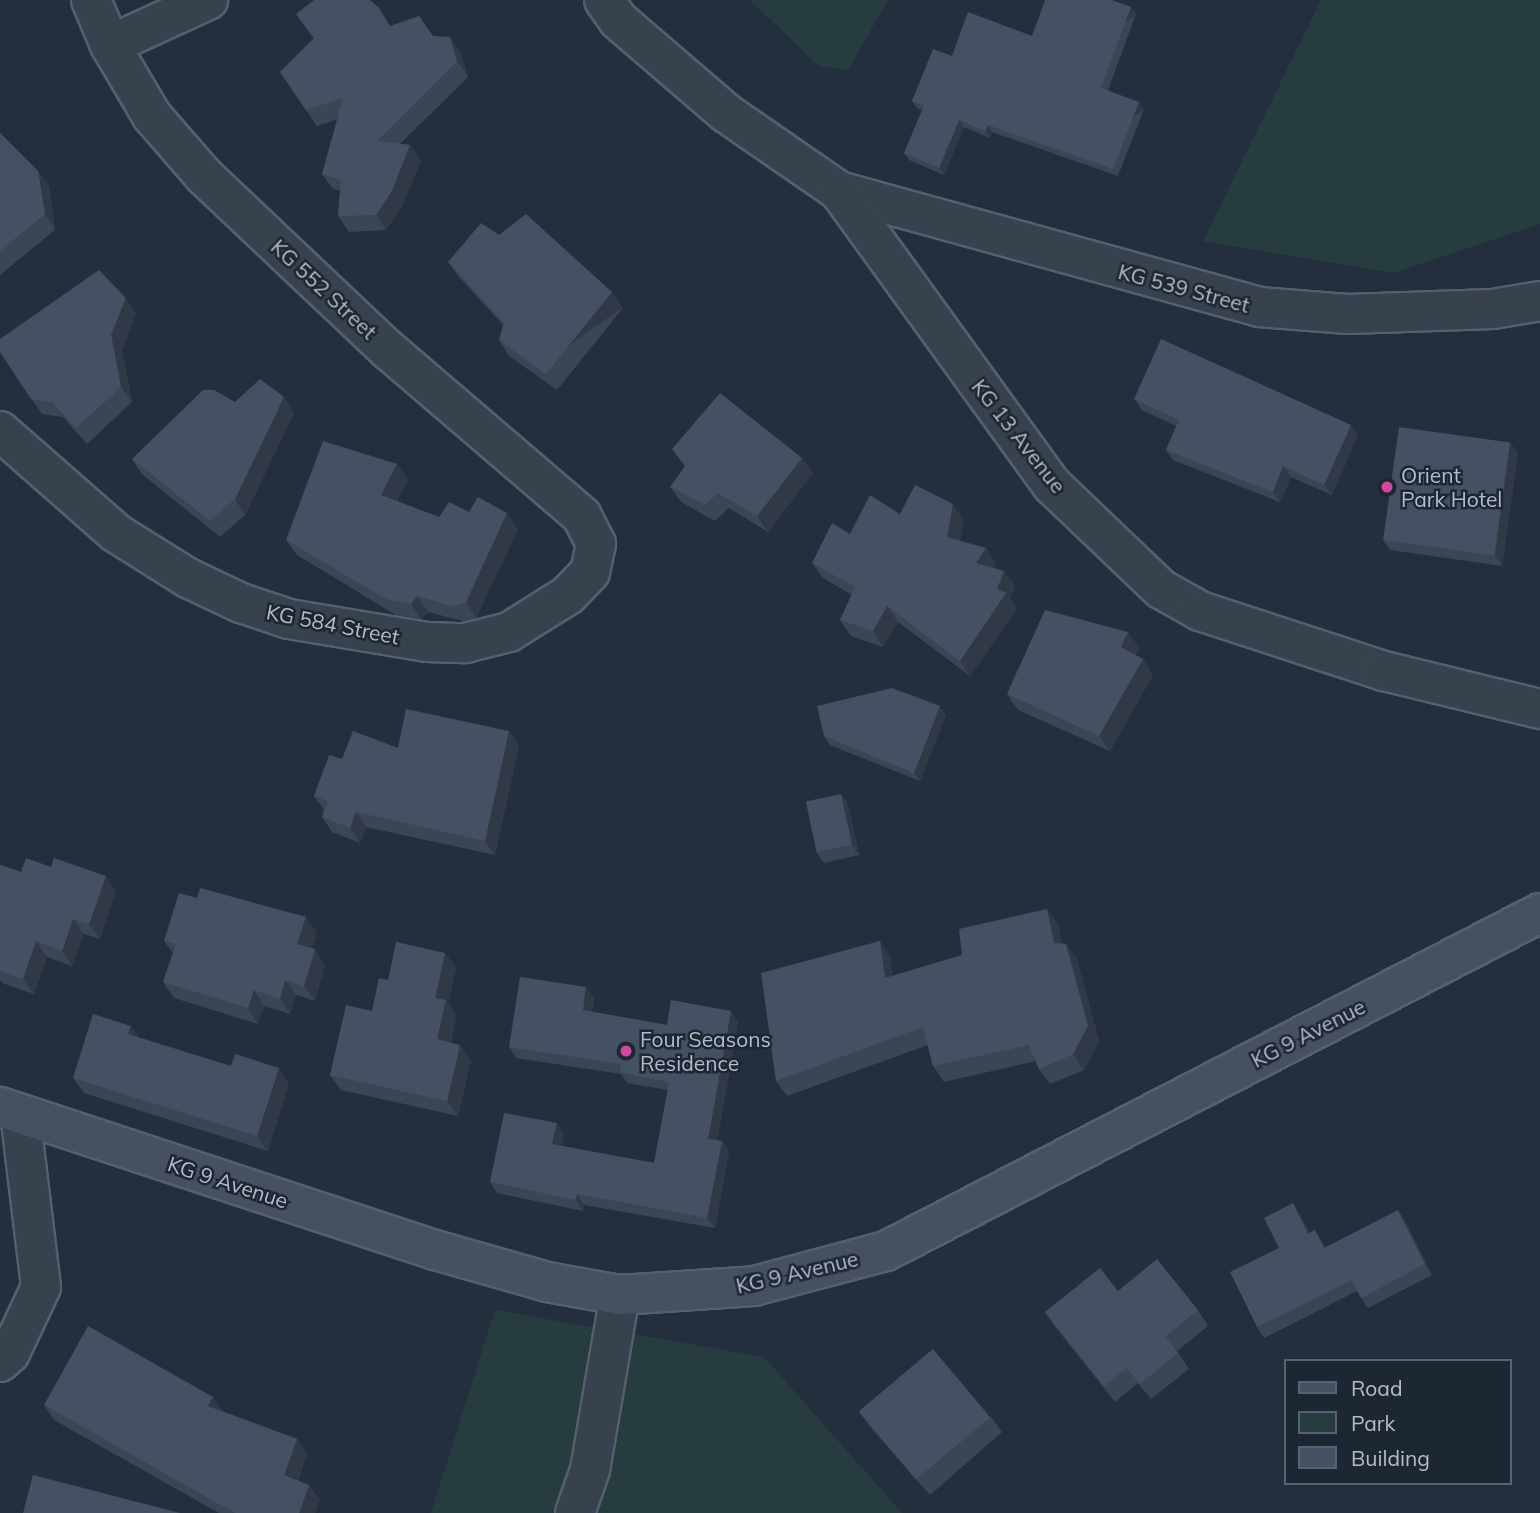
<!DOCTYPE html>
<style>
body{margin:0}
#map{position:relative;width:1540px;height:1513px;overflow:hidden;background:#242f3e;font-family:Mulish,sans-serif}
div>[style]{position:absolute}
.green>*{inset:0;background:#263c3f}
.roads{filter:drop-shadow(2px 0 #565f6c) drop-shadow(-2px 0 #565f6c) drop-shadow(0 2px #565f6c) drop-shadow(0 -2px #565f6c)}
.minor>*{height:38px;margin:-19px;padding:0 19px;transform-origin:19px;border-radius:19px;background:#38414e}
.tertiary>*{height:38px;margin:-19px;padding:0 19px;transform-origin:19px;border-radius:19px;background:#38414e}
.secondary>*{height:38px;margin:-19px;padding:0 19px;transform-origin:19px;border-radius:19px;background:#465061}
.wall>*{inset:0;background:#3b4654}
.shaded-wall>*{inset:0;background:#303945;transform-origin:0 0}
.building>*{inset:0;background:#455162;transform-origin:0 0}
.dots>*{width:19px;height:19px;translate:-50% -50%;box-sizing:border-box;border:4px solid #1d2633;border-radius:50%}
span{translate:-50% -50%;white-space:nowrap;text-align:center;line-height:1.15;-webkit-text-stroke:5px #1d2633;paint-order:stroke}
.street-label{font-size:21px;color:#b4bcc9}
.poi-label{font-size:21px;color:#b4bcc9}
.left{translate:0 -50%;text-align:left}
.legend{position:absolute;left:1284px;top:1359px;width:228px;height:126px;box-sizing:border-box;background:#1d2633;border:2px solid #59626f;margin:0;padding:9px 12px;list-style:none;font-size:21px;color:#b4bcc9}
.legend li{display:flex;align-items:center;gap:14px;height:35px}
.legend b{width:35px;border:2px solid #59626f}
</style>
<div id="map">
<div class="green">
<div style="clip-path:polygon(750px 0,888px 0,848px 70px,819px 66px)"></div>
<div style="clip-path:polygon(1321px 0,1540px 0,1540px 224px,1393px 273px,1203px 241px)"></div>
<div style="clip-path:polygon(495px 1310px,764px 1357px,902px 1513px,431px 1513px)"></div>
</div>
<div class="roads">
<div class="minor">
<div style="left:110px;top:45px;width:108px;rotate:-24.7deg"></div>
<div style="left:839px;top:191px;width:436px;rotate:15.4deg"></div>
<div style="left:1259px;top:307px;width:89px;rotate:4.5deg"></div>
<div style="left:1348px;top:314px;width:145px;rotate:-2deg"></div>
<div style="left:1493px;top:309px;width:48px;rotate:-9.7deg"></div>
<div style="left:0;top:431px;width:154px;rotate:41.3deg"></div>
<div style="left:116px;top:533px;width:85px;rotate:32deg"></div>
<div style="left:188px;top:578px;width:59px;rotate:25.3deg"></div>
<div style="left:241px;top:603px;width:51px;rotate:18.4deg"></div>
<div style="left:289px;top:619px;width:140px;rotate:9.5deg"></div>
<div style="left:427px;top:642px;width:38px;rotate:2deg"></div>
<div style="left:465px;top:643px;width:45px;rotate:-14deg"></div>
<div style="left:509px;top:632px;width:70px;rotate:-32.1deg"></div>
<div style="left:568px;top:595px;width:32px;rotate:-46deg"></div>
<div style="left:590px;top:572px;width:29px;rotate:-78deg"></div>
<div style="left:596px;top:544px;width:31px;rotate:-117deg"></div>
<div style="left:582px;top:516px;width:257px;rotate:-139.4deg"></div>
<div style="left:387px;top:349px;width:250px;rotate:-136.6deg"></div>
<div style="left:205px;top:177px;width:81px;rotate:-131deg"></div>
<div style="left:152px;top:116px;width:82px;rotate:-120.6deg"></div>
<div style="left:110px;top:45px;width:49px;rotate:-112.9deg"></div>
<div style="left:0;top:1362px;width:13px;rotate:-42deg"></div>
<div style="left:10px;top:1353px;width:73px;rotate:-64.8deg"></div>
<div style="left:41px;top:1287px;width:174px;rotate:-96.9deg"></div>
<div style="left:575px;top:1513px;width:46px;rotate:-70.8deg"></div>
<div style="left:590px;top:1470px;width:178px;rotate:-80.3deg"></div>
</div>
<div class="tertiary">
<div style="left:604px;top:0;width:24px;rotate:55deg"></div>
<div style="left:618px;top:20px;width:143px;rotate:40.7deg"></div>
<div style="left:726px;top:113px;width:137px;rotate:34.6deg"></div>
<div style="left:839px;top:191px;width:363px;rotate:54.1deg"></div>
<div style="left:1052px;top:485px;width:151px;rotate:43.7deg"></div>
<div style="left:1161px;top:589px;width:45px;rotate:29.4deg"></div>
<div style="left:1200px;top:611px;width:194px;rotate:18.1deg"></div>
<div style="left:1384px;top:671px;width:161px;rotate:13.7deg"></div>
</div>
<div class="secondary">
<div style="left:0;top:1107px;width:458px;rotate:18.2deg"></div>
<div style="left:435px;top:1250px;width:116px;rotate:15.9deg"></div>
<div style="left:547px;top:1282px;width:74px;rotate:10.1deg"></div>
<div style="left:620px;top:1295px;width:134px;rotate:-3.8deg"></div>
<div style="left:754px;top:1286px;width:137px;rotate:-14.9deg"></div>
<div style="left:886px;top:1251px;width:736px;rotate:-27.33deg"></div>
</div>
</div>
<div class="wall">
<div style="clip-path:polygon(1131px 7px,1136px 14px,1108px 90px,1144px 109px,1118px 176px,992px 132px,990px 138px,964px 127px,944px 175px,909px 160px,904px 153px,922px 110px,917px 108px,912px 101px,952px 56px,1032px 36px)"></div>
<div style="clip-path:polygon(296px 14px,392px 26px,433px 36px,461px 53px,468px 77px,400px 144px,410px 145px,421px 161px,402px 206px,386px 230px,349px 232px,338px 216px,340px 191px,333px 189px,322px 174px,338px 119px,317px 126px,280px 72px,314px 39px)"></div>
<div style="clip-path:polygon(0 133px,38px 171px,49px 186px,55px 230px,0 275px)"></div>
<div style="clip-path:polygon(499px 235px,612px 292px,623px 308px,557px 390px,509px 356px,499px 340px,503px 325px,459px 277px,448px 262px)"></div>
<div style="clip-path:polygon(136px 313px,122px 351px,132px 402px,87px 444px,63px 417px,42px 414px,0 352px)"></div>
<div style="clip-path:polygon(1134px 399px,1358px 435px,1332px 495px,1291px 477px,1280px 502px,1173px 460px,1166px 450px,1176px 426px,1142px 410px)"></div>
<div style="clip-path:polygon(235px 402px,294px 413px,245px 515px,220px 537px,142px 474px,132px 459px)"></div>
<div style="clip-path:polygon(1510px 443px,1518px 453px,1502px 566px,1390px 550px,1383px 540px)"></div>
<div style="clip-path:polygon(813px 473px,768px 532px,729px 508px,715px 521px,681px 502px,670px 487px)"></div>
<div style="clip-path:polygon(408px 479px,397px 501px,439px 517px,469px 512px,518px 529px,476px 618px,463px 621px,428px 612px,421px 619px,396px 615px,297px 555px,286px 540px)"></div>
<div style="clip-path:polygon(900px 514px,964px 520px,960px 541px,996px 564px,994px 568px,1004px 571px,1015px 586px,1010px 598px,1017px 609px,970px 676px,898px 622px,883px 647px,851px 636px,840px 620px,852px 595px,823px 578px,812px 563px,850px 534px)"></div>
<div style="clip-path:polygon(1128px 632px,1139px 648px,1135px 655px,1143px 659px,1153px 675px,1110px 751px,1018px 710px,1007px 694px)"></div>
<div style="clip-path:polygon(946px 715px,920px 781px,830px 745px,824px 736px)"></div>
<div style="clip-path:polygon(519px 745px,495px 855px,366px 827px,360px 843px,332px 832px,322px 817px,324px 810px,314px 796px,342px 759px,398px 748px)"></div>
<div style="clip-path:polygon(841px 794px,848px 804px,859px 855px,824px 863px,816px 852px)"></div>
<div style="clip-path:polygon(0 865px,21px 872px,51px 867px,116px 891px,100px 939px,84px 934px,72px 966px,47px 957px,34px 994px,2px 983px,0 980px)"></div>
<div style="clip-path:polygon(1047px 909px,1058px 924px,1062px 944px,1066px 944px,1077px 959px,1099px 1041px,1084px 1070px,1050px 1084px,1039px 1069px,1036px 1061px,944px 1082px,933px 1066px,928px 1045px,787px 1096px,776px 1081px,880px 941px,890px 957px,893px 976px,962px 955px)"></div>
<div style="clip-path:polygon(317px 932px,312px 948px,325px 965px,315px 1001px,296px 995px,290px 1014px,264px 1006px,258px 1024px,174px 998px,163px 982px,173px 953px,164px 941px)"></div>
<div style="clip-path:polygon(445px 953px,456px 968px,448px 1003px,456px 1015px,451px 1042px,471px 1060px,458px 1116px,341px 1090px,330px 1075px,372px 1011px,388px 980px)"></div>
<div style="clip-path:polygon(594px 998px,592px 1012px,667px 1025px,738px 1022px,717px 1141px,722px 1141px,729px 1152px,715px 1228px,584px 1205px,583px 1211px,497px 1193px,490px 1182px,564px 1134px,561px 1146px,654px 1163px,668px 1090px,627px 1083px,621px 1074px,516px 1058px,509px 1047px)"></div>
<div style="clip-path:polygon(139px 1038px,289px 1084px,268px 1151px,84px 1093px,73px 1078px)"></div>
<div style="clip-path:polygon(1300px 1214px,1309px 1233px,1315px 1230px,1325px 1247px,1405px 1221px,1432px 1275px,1368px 1308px,1357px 1291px,1264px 1338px,1257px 1327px,1279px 1248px)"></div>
<div style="clip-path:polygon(1118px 1291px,1198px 1310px,1208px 1326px,1177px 1351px,1189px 1369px,1151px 1399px,1138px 1383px,1115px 1402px,1056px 1328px,1045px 1312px)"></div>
<div style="clip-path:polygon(44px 1405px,224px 1412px,297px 1439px,307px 1454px,298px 1481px,309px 1485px,320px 1500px,315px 1513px,219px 1513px,54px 1420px)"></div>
<div style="clip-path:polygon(860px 1413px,991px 1417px,1002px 1432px,930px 1495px,871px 1428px)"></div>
</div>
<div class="shaded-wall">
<div style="left:1131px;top:7px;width:9px;height:86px;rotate:54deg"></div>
<div style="clip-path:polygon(450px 37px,461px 53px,468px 77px,457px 61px)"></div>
<div style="left:1139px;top:102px;width:9px;height:72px;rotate:54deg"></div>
<div style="clip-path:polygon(959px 120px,964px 127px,944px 175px,939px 168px)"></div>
<div style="clip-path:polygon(988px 125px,992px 132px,990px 138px,985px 131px)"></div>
<div style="clip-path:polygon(410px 145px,421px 161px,402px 206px,386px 230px,376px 215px)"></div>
<div style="clip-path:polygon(38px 171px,49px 186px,55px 230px,45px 214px)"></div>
<div style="left:612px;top:292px;width:19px;height:105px;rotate:55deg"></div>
<div style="clip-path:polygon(126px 298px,136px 313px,122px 351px,132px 402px,121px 387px,111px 335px)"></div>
<div style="clip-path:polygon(284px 397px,294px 413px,245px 515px,235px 499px)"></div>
<div style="clip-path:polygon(1351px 425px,1358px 435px,1332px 495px,1324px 485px)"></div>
<div style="clip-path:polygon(1510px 443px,1518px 453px,1502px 566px,1495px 555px)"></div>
<div style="clip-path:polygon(802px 458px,813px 473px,768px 532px,757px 516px)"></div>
<div style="clip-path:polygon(397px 464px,408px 479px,392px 511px,381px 495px)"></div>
<div style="clip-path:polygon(1283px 466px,1291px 477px,1280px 502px,1273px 492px)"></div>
<div style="clip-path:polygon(953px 504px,964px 520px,958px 552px,947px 537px)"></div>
<div style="clip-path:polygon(507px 513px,518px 529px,476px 618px,466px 602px)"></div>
<div style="clip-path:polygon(986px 548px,996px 564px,987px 578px,976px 563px)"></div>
<div style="clip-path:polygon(1004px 571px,1015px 586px,1010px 598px,1017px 609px,970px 676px,960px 661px,997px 589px)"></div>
<div style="clip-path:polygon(417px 596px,428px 612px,421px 619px,411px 604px)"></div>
<div style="clip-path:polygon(887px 606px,898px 622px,883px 647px,873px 631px)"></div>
<div style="clip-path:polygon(1128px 632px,1139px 648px,1132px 663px,1121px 647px)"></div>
<div style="clip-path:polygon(1143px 659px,1153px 675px,1110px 751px,1099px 736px)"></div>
<div style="clip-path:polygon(940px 706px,946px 715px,920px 781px,914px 773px)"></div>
<div style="clip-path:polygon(509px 731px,519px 745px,495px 855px,485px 841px)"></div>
<div style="clip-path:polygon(841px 794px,848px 804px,859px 855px,852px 845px)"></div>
<div style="clip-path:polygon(356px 812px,366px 827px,360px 843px,350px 828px)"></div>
<div style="clip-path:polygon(106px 876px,116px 891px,100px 939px,89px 924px)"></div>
<div style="clip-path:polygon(1047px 909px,1058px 924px,1065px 959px,1054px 943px)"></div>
<div style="clip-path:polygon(306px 917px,317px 932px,308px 960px,297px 944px)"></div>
<div style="clip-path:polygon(73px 919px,84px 934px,72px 966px,62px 951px)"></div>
<div style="clip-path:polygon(36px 941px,47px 957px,34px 994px,23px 979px)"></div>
<div style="clip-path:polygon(880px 941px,890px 957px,896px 993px,885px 978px)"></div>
<div style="clip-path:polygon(1066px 944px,1077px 959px,1099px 1041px,1084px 1070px,1073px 1054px)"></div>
<div style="clip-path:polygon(315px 949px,325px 965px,315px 1001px,304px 986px)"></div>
<div style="clip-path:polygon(445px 953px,456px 968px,448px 1003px,456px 1015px,448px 1054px,437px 1039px,435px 998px)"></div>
<div style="clip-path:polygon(285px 980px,296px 995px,290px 1014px,280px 999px)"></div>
<div style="clip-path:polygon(586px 987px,594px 998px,590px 1021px,583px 1010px)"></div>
<div style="clip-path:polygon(254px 990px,264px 1006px,258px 1024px,248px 1008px)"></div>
<div style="clip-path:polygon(731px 1011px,738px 1022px,716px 1149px,708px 1139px)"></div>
<div style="clip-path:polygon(131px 1026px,142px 1041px,128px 1034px)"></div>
<div style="clip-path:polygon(460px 1045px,471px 1060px,458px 1116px,447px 1101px)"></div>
<div style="clip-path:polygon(279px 1068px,289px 1084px,268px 1151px,257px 1136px)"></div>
<div style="clip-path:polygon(557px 1123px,564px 1134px,560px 1155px,552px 1144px)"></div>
<div style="clip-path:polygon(722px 1141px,729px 1152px,715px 1228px,707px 1218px)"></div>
<div style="clip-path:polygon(577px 1194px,584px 1205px,583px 1211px,576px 1200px)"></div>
<div style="clip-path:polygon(1293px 1203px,1300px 1214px,1315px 1244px,1308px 1234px)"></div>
<div style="clip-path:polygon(1398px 1210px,1405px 1221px,1432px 1275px,1425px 1264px)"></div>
<div style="clip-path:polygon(1315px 1230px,1322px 1241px,1331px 1258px,1324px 1248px)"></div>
<div style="clip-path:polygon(213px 1397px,224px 1412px,208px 1406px)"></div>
<div style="clip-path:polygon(297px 1439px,307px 1454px,294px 1490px,284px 1475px)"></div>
<div style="clip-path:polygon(309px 1485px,320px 1500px,315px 1513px,299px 1513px)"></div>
</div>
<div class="building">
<div style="clip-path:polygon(314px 0,370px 0,379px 8px,390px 26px,419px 16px,433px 36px,450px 37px,457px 61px,377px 141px,410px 145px,392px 191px,376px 215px,338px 216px,341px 180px,322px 174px,343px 98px,306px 110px,280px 72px,314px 38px,296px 14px)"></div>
<div style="clip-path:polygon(1045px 0,1112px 0,1131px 7px,1101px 88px,1139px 102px,1113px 169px,988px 125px,985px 131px,959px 120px,939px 168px,904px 153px,924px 106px,912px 101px,933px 49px,952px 56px,968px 12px,1032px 36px)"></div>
<div style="clip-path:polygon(0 133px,38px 171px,45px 214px,0 251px)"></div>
<div style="clip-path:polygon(526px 214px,612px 292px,546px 374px,499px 340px,504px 323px,448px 262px,481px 223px,499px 235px)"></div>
<div style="clip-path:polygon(99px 270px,126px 298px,111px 335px,121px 387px,76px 428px,52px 402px,31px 399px,0 352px,0 339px)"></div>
<div style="clip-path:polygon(1161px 339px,1351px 425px,1324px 485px,1283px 466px,1273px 492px,1166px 450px,1179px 420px,1134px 399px)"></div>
<div style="clip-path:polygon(260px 379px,284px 397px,235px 499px,210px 521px,132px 459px,203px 390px,214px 390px,235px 402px)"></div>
<div style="clip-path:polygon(720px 393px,802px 458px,757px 516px,718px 493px,705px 505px,670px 487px,685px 466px,672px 449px)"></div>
<div style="left:1399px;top:427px;width:112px;height:114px;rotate:8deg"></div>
<div style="clip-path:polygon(323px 441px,397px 464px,381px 495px,439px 517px,449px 502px,469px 512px,478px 497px,507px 513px,466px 602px,452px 606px,417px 596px,411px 604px,386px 599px,286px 540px)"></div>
<div style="clip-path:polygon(915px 485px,953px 504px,947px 537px,986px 548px,976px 563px,1004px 571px,997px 589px,1006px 593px,960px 661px,887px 606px,873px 631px,840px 620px,855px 587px,812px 563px,832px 523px,850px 534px,870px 495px,900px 514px)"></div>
<div style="clip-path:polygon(1045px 610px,1128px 632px,1121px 647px,1143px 659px,1099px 736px,1007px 694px)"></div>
<div style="clip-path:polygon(892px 688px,940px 706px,914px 773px,824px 736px,817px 706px)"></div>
<div style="clip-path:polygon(406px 709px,509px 731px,485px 841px,356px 812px,350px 828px,322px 817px,328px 801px,314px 796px,329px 755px,342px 759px,353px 731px,398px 748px)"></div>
<div style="left:841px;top:794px;width:52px;height:36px;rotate:78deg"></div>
<div style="clip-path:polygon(26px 858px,51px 867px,54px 858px,106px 876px,89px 924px,73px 919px,62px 951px,36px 941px,23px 979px,0 971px,0 865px,21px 872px)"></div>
<div style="clip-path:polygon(200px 888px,306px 917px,297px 944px,315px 949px,304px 986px,285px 980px,280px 999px,254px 990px,248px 1008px,163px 982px,176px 944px,164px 941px,179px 893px,197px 898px)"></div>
<div style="clip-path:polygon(1047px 909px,1054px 943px,1066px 944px,1088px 1026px,1073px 1054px,1039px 1069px,1029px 1045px,933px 1066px,923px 1027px,776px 1081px,761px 973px,880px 941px,885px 978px,962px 955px,959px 929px)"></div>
<div style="clip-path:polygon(396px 942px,445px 953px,435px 998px,446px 1000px,437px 1039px,460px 1045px,447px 1101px,330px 1075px,346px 1005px,372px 1011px,379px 978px,388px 980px)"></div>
<div style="clip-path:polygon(520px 977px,586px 987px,583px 1010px,667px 1025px,671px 1000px,731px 1011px,708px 1139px,722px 1141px,707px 1218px,577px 1194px,576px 1200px,490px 1182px,504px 1113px,557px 1123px,552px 1144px,654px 1163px,669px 1082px,620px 1072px,621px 1064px,509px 1047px)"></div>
<div style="clip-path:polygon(93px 1014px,131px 1026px,128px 1034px,231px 1066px,235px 1054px,279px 1068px,257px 1136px,73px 1078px)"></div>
<div style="clip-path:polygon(1293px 1203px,1308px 1234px,1315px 1230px,1324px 1248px,1398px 1210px,1425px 1264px,1361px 1298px,1352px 1280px,1257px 1327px,1230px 1272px,1279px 1248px,1264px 1218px)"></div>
<div style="clip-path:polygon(1157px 1259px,1198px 1310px,1165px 1337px,1178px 1353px,1140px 1384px,1127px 1368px,1104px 1386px,1045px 1312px,1100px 1268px,1118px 1291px)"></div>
<div style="clip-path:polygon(88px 1326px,213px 1397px,208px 1406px,297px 1439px,284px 1475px,309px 1485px,299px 1513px,235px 1513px,44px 1405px)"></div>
<div style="left:933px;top:1349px;width:89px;height:97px;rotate:50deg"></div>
<div style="clip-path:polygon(33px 1475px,180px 1513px,23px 1513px)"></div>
</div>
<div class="dots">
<div style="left:1387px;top:487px;background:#d1479c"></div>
<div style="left:626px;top:1051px;background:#d1479c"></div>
</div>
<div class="street-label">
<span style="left:1184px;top:288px;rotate:15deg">KG 539 Street</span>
<span style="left:324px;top:289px;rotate:43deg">KG 552 Street</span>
<span style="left:1019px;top:436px;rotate:52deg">KG 13 Avenue</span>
<span style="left:333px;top:624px;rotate:11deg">KG 584 Street</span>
<span style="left:1308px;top:1033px;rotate:-27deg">KG 9 Avenue</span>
<span style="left:228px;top:1182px;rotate:18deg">KG 9 Avenue</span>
<span style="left:797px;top:1272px;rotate:-13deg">KG 9 Avenue</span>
</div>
<div class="poi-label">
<span class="left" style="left:1401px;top:487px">Orient<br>Park Hotel</span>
<span class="left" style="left:640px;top:1051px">Four Seasons<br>Residence</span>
</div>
<ul class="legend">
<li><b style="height:9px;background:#465061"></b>Road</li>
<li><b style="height:19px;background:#263c3f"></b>Park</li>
<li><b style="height:19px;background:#455162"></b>Building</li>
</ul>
</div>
